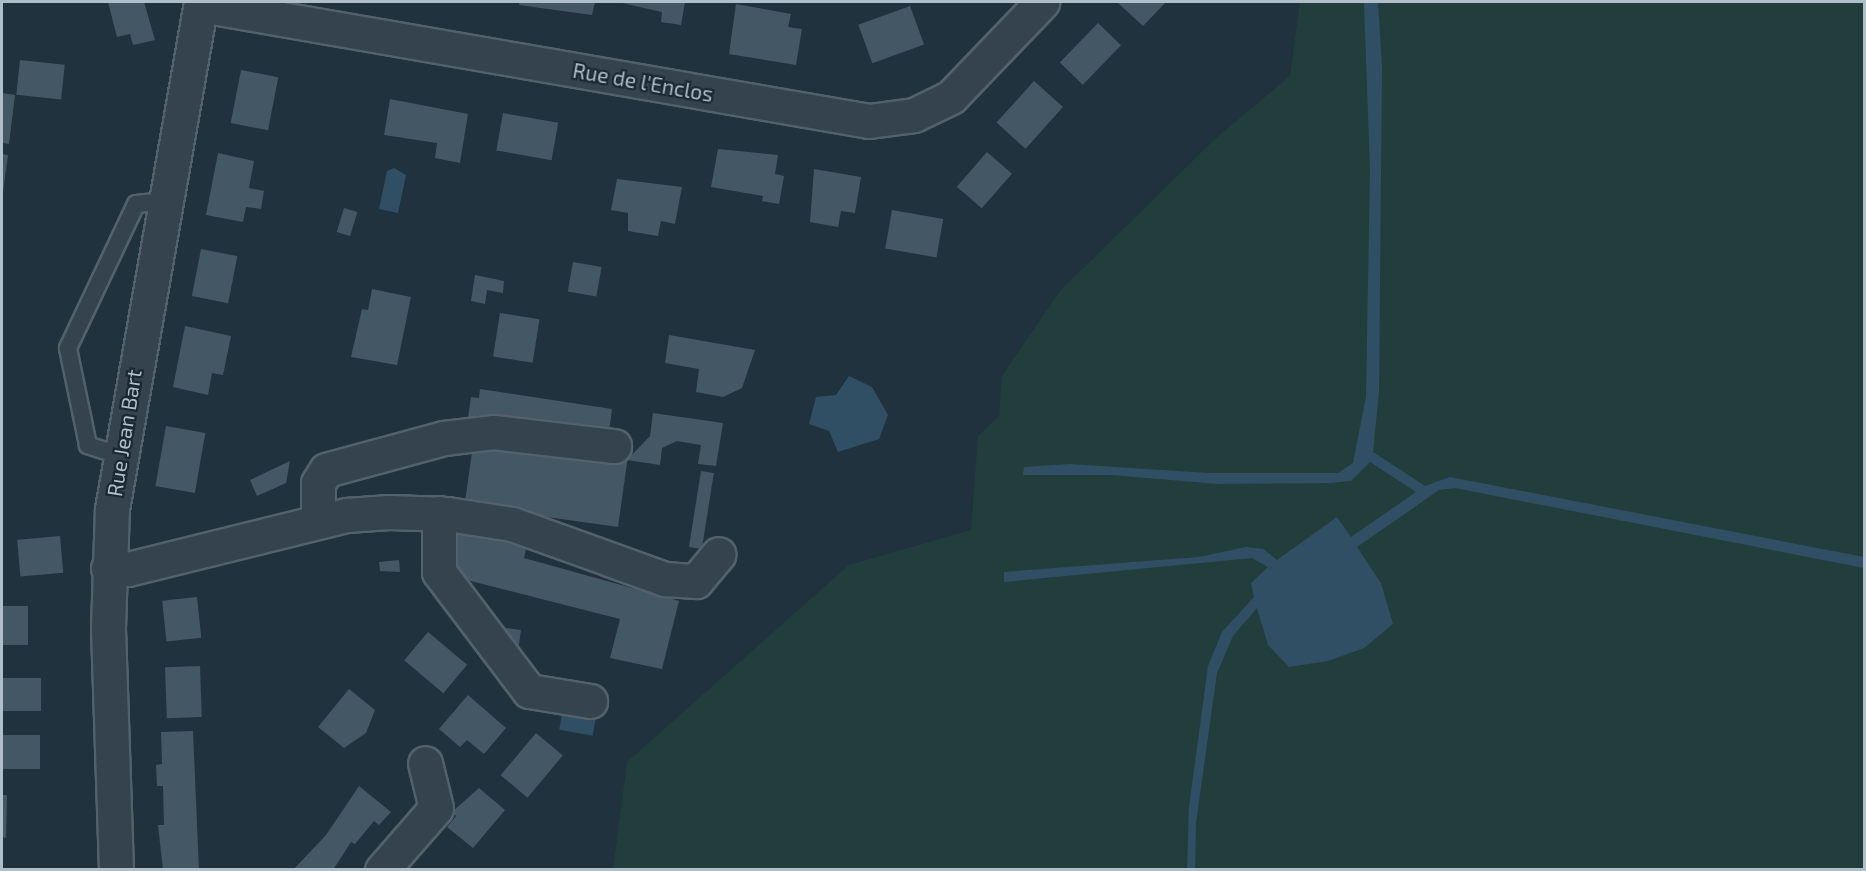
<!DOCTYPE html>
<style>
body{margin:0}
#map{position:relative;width:1866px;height:871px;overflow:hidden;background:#20323d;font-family:"Exo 2",sans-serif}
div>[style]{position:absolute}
.green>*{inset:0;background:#223e3c}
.water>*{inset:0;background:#304f64;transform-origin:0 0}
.building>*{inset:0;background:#435864;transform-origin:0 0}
.roads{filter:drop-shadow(2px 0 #52616b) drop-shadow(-2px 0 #52616b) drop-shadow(0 2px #52616b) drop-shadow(0 -2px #52616b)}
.service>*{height:16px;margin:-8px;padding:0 8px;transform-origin:8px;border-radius:8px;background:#34434d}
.minor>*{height:33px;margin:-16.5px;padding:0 16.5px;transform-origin:16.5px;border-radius:16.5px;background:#34434d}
span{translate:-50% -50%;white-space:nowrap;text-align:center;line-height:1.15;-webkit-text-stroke:4.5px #192832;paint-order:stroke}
.street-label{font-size:21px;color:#afbec9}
.frame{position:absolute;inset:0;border:3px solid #afbec9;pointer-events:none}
</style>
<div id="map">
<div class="green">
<div style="clip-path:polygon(1300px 2px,1864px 2px,1864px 869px,613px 870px,627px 762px,849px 565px,971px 530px,978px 436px,999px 416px,1002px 376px,1060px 291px,1215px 139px,1290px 76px)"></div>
</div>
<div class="water">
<div style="clip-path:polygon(1364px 2px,1378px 2px,1382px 66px,1379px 392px,1373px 452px,1425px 486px,1450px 477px,1864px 557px,1864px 568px,1455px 488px,1439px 490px,1357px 547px,1381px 583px,1393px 624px,1364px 648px,1328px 661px,1289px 667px,1268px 645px,1257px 608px,1233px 636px,1217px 673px,1196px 823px,1195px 869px,1187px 869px,1189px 807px,1208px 666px,1222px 632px,1254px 597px,1251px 583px,1268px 567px,1252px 558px,1004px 582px,1004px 572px,1199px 557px,1246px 547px,1263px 549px,1277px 560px,1337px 517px,1351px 537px,1416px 492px,1370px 462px,1351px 481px,1330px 483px,1218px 484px,1111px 475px,1023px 475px,1024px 467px,1070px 464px,1208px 473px,1338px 473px,1353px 463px,1366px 397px,1370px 170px)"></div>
<div style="clip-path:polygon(394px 168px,406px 175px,398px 213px,379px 209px,387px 171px)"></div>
<div style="clip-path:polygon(849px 376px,872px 387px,888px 415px,879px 439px,838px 452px,829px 431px,809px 424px,816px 397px,836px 395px)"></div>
<div style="left:562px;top:714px;width:34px;height:16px;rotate:10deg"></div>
</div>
<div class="building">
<div style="clip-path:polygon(108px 2px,144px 2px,155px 40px,133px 45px,130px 34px,117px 37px)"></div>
<div style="clip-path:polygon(520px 2px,595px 2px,592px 15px,519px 5px)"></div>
<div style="clip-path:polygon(618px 2px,685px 2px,681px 25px,661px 22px,662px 12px)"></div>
<div style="clip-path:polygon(1117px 2px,1166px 2px,1143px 26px)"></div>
<div style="clip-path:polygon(736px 4px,791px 14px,788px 27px,802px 29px,796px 65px,729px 54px)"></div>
<div style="left:910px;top:6px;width:41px;height:55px;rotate:70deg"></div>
<div style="left:1098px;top:23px;width:32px;height:55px;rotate:44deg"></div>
<div style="left:20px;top:60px;width:45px;height:35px;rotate:6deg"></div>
<div style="left:241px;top:70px;width:38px;height:54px;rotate:11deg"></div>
<div style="left:1034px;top:81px;width:39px;height:56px;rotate:42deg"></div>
<div style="clip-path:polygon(2px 93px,15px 95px,9px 144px,2px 143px)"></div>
<div style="clip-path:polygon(390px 99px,468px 114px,460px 163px,435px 158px,437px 143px,384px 135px)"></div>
<div style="left:503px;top:113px;width:56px;height:38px;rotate:10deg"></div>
<div style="clip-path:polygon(718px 149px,778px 155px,775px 174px,784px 176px,779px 204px,762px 201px,763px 196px,711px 187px)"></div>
<div style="left:987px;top:152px;width:33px;height:46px;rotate:41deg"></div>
<div style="clip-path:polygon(218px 153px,254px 161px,249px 188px,264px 191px,261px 209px,246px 207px,243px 222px,206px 215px)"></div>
<div style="clip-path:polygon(2px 154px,8px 155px,2px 200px)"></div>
<div style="clip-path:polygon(814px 169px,861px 177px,855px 213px,841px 211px,838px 227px,810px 222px)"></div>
<div style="clip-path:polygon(617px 179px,682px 187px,675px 224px,661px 221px,658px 236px,628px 231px,628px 213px,611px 210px)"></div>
<div style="left:344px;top:208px;width:14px;height:25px;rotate:17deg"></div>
<div style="left:892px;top:210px;width:52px;height:39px;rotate:10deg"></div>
<div style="left:201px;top:249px;width:37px;height:48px;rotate:11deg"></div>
<div style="left:573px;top:262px;width:29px;height:30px;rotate:10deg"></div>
<div style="clip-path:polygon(475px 275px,504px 281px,503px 293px,487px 290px,485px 304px,471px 301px)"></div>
<div style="clip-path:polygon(372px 289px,411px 297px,397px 365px,351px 357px,362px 309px,368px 310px)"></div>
<div style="left:500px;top:313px;width:40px;height:44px;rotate:9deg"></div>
<div style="clip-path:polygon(185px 326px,231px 336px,223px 375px,212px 373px,208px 395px,173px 387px)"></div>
<div style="clip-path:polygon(669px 335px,755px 350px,742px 388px,723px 397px,696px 392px,699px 369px,665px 363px)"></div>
<div style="clip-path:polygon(480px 389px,612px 409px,609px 433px,477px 415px,478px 423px,467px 425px,471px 397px,479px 398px)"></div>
<div style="clip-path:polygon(653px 413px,723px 423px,716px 466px,698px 464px,701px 445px,677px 441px,662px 448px,660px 465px,627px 460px,650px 436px)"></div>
<div style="left:166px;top:426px;width:40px;height:61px;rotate:10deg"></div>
<div style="left:474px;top:438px;width:155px;height:68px;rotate:8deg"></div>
<div style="clip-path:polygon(290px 461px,286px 483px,257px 496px,250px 480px)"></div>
<div style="left:701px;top:471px;width:13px;height:77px;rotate:9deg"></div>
<div style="clip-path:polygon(460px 519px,529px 535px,524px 558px,679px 601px,662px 669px,610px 658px,620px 619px,451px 576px)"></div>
<div style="left:60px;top:536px;width:37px;height:43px;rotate:85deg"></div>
<div style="clip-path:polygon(399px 560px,400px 572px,380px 571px,379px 562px)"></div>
<div style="left:197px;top:597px;width:41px;height:35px;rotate:84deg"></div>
<div style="left:2px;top:606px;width:26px;height:39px"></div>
<div style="clip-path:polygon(506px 628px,521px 630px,518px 651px,504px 642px)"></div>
<div style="left:428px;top:632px;width:51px;height:37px;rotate:40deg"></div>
<div style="left:200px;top:666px;width:51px;height:35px;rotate:88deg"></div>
<div style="left:2px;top:678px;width:39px;height:33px"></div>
<div style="clip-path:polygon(349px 689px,375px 710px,366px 733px,344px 748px,318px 727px)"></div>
<div style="clip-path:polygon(468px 695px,506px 728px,484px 754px,467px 740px,460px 747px,439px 729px)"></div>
<div style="clip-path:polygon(193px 731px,199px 870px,163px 870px,158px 825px,164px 825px,163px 786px,157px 786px,156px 765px,162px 764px,161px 732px)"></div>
<div style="left:536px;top:733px;width:35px;height:55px;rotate:40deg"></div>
<div style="left:40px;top:735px;width:34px;height:38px;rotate:90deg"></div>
<div style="clip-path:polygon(359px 786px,391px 812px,379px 825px,374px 821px,355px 844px,351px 842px,333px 870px,293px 870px,326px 835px)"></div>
<div style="clip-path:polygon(479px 788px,505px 810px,473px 848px,447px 827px,456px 816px,452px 812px)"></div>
<div style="clip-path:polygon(2px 795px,7px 795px,6px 838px,2px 837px)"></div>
</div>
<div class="roads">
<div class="service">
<div style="left:118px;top:455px;width:32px;rotate:-162deg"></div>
<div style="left:88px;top:445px;width:99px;rotate:-101.7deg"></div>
<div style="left:68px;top:348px;width:159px;rotate:-64.7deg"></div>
<div style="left:136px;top:204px;width:31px;rotate:-6deg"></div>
</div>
<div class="minor">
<div style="left:201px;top:5px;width:678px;rotate:9.85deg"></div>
<div style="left:869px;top:121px;width:45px;rotate:-7.6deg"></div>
<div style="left:914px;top:115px;width:41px;rotate:-25.9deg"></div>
<div style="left:951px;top:97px;width:132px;rotate:-46.2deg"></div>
<div style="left:439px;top:513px;width:59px;rotate:90deg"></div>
<div style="left:439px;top:572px;width:149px;rotate:52.9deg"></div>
<div style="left:529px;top:691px;width:62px;rotate:9.3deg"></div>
<div style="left:318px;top:521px;width:38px;rotate:-90deg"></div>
<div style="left:318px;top:483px;width:15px;rotate:-58deg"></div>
<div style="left:326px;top:470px;width:122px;rotate:-15.2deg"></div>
<div style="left:444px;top:438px;width:49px;rotate:-7deg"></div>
<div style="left:493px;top:432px;width:122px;rotate:6.6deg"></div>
<div style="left:108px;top:568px;width:20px;rotate:3deg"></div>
<div style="left:128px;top:569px;width:226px;rotate:-13.9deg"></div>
<div style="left:347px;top:515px;width:42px;rotate:-4.1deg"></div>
<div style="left:389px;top:512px;width:58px;rotate:2deg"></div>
<div style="left:447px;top:514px;width:66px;rotate:8.7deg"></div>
<div style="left:512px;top:524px;width:163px;rotate:19.8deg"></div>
<div style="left:665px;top:579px;width:31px;rotate:4deg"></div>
<div style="left:696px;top:581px;width:35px;rotate:-50deg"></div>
<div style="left:116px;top:870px;width:242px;rotate:-91.9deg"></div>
<div style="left:108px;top:628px;width:119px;rotate:-88.1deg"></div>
<div style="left:112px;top:509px;width:515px;rotate:-80.04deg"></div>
<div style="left:382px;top:870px;width:82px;rotate:-48.9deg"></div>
<div style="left:436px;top:808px;width:46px;rotate:-103.7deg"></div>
</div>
</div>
<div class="street-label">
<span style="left:643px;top:82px;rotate:10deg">Rue de l'Enclos</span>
<span style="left:124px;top:433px;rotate:-81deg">Rue Jean Bart</span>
</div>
<div class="frame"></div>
</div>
